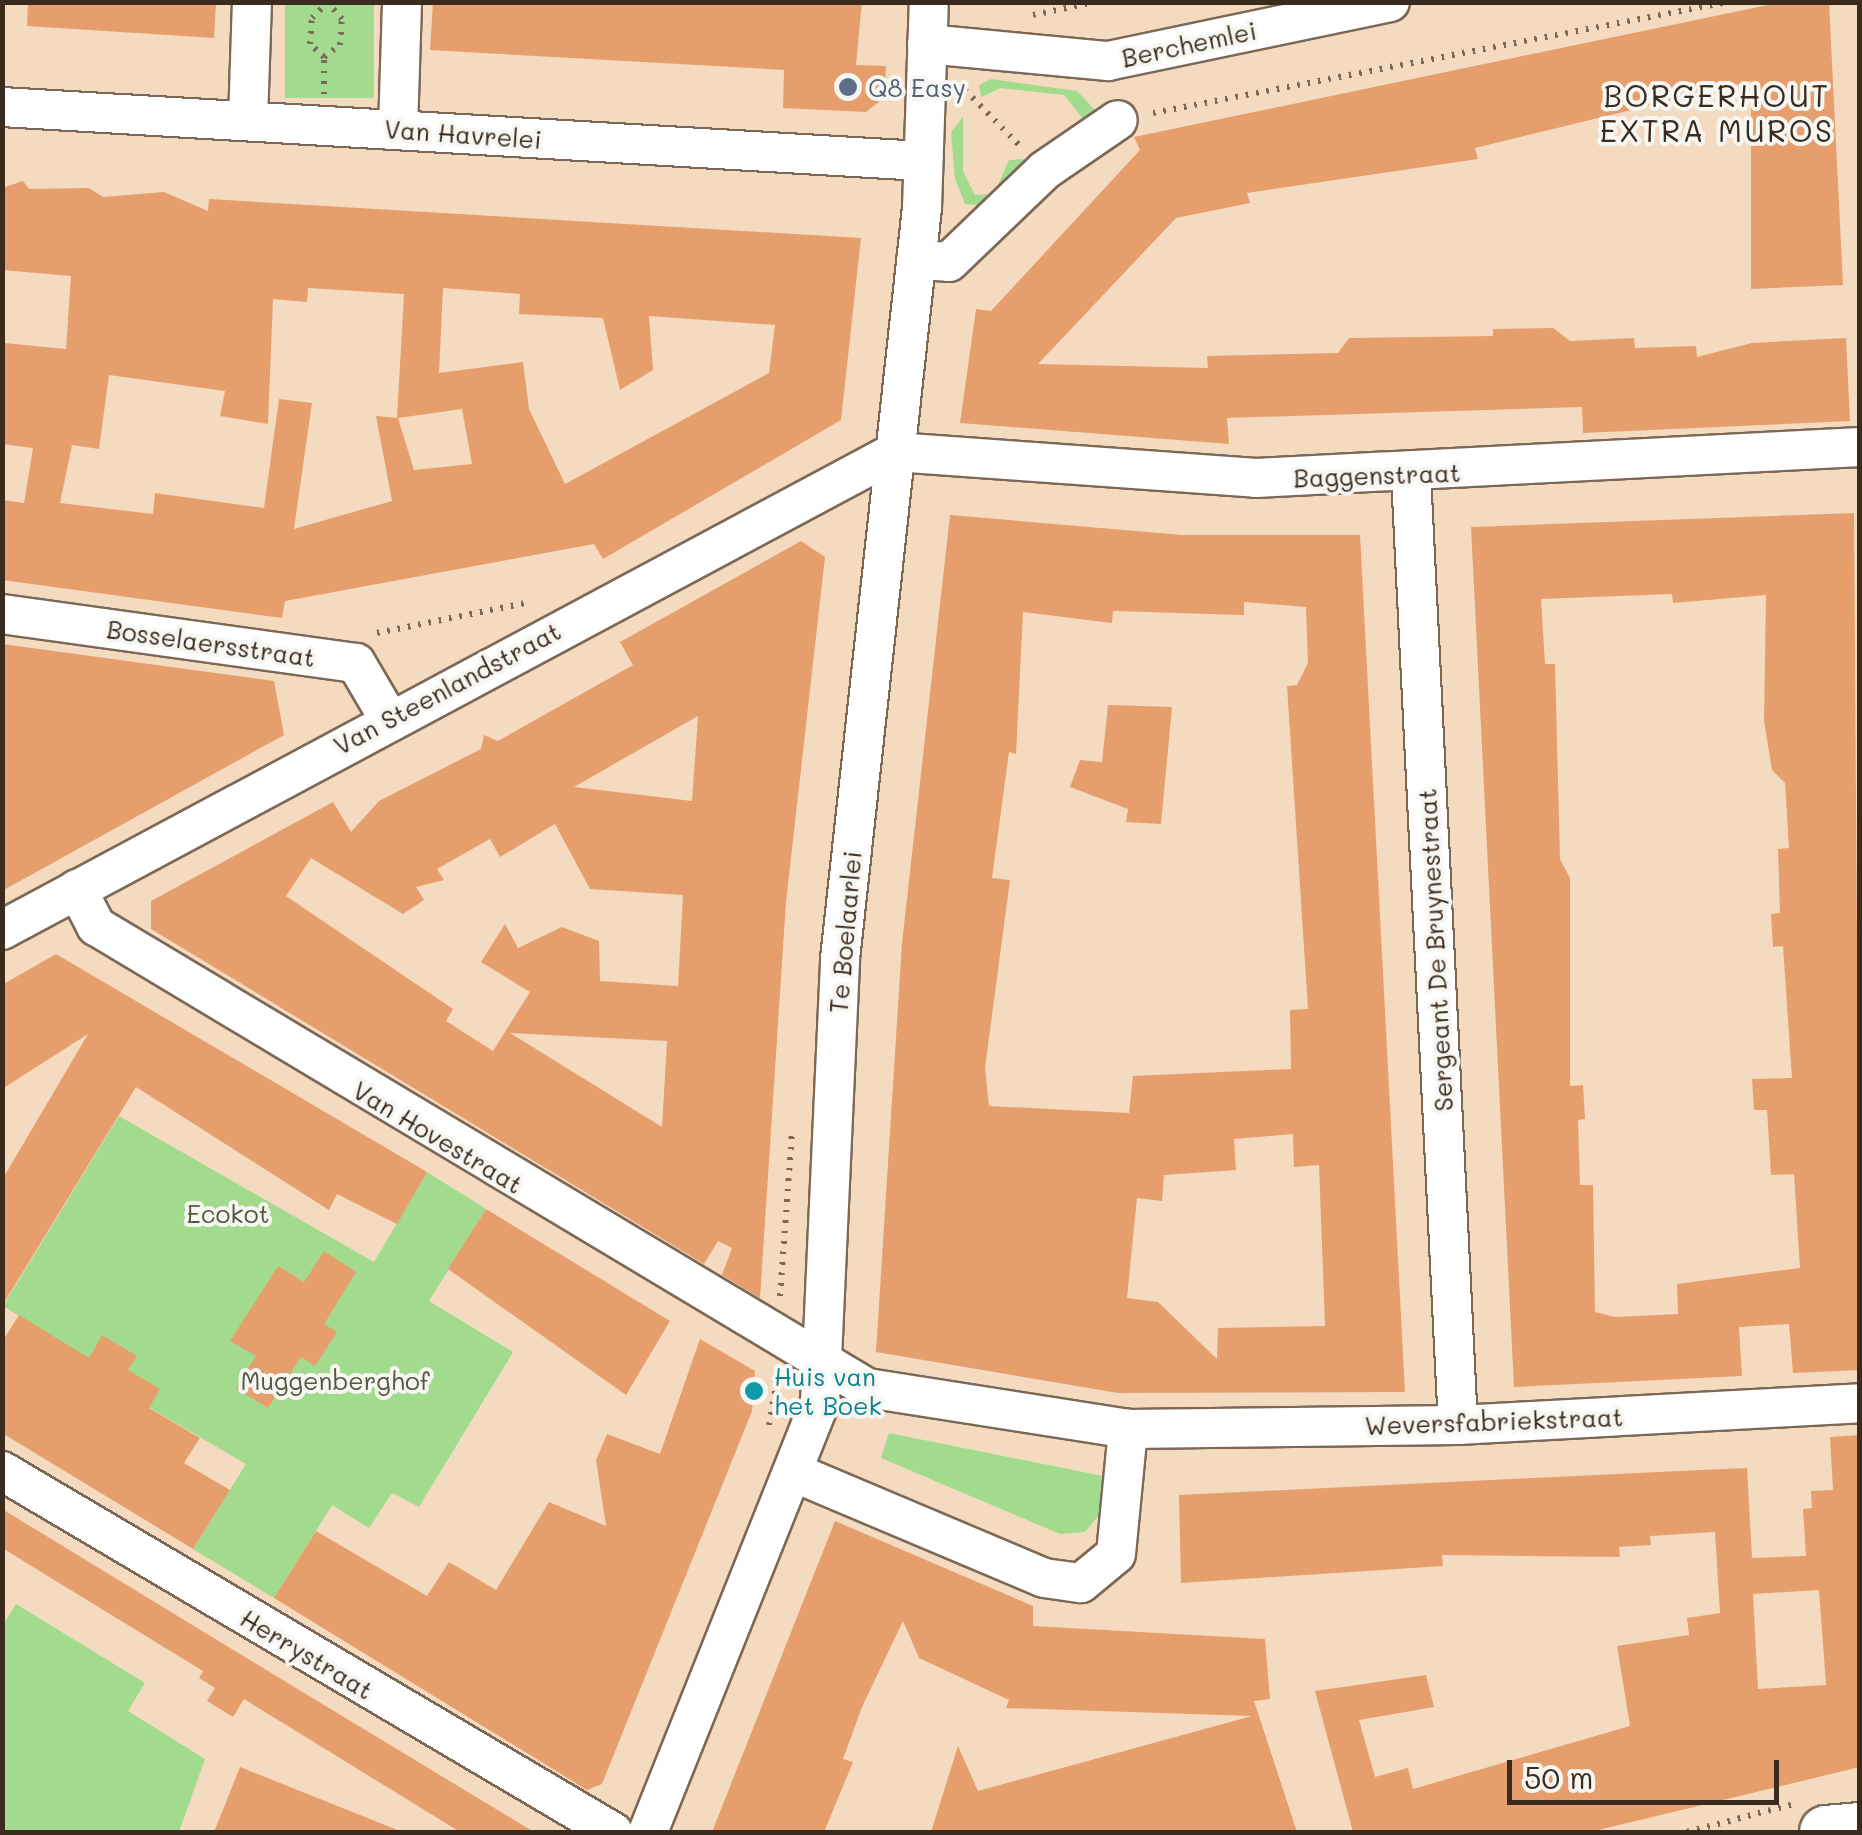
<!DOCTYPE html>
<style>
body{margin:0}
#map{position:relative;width:1862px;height:1835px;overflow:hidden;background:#f4dbbf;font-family:Mali,sans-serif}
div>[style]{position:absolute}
.green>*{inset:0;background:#a2db8e;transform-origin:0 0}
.building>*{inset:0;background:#e69e6d}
.path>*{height:6px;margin-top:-3px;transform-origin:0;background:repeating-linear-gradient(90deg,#7c6856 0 2.5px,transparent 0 10.5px)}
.roads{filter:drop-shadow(2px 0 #7c6856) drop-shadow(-2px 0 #7c6856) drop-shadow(0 2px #7c6856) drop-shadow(0 -2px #7c6856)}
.street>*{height:38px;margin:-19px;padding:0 19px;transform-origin:19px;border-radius:19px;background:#fff}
.secondary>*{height:52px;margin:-26px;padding:0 26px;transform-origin:26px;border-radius:26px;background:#fff}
.dots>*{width:28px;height:28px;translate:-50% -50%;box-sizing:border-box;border:5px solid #f6f6f2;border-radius:50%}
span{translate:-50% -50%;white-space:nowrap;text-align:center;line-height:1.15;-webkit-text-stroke:8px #f6f6f2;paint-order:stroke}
.street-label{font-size:25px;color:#3b2a1e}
.service-label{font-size:25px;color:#4e5e75}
.left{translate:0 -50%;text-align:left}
.park-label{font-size:25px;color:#55563a}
.culture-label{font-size:25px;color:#0d838f}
.quarter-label{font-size:30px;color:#3b2a1e;letter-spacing:2.5px}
.frame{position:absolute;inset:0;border:5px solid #3b2a1e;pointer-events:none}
.scale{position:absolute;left:1507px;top:1760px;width:272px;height:45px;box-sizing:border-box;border:5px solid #3b2a1e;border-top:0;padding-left:12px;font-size:30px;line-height:35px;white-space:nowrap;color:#3b2a1e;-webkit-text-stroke:8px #f6f6f2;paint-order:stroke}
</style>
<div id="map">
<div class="green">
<div style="left:285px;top:3px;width:89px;height:95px"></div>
<div style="clip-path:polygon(991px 79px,1077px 91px,1099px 114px,1084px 120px,1064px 95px,1001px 88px,981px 97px,979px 85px)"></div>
<div style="clip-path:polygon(963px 117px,963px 171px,975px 195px,994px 194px,1009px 160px,1025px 159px,983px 206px,965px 204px,955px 179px,951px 132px)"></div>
<div style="clip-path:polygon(119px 1116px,374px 1262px,427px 1172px,486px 1209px,429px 1301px,513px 1352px,419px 1507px,392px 1493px,369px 1528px,332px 1505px,274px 1598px,193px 1549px,246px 1464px,83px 1369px,88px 1358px,3px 1306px)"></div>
<div style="clip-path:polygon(889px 1433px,1108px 1477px,1099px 1515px,1085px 1532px,1060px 1534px,881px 1458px)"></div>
<div style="clip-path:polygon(16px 1604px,145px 1683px,128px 1711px,205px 1759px,179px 1832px,3px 1832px,3px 1625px)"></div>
</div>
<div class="building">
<div style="clip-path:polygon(28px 2px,216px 2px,214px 38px,27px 26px)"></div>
<div style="clip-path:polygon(433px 2px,862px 2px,856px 65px,886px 66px,885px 97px,866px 112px,783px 108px,784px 70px,430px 50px)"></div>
<div style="clip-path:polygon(1782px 2px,1829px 2px,1843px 285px,1751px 289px,1751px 81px,1475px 148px,1478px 159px,1247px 193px,1250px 203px,1176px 218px,1038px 364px,1208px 368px,1207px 356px,1338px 353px,1349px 338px,1493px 336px,1493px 329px,1553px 328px,1570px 341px,1634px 338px,1635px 348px,1696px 346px,1697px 357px,1752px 343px,1846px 338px,1850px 421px,1583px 433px,1582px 407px,1227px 418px,1229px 444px,960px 423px,976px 309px,991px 311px,1140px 150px,1134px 137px)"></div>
<div style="clip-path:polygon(evenodd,23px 181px,29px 189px,89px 188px,103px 197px,164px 192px,208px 211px,209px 199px,861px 238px,841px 420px,603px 559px,594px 544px,285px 601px,282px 618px,2px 580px,2px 500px,24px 503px,33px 448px,2px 444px,4px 343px,66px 349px,71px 276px,2px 270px,2px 188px,23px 181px,308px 288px,404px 294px,397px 418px,376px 416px,392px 501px,294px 529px,312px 403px,279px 399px,264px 508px,155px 493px,153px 514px,60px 503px,72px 445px,99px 449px,109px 375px,225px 391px,220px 416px,268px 424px,273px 299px,307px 302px,308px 288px,23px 181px,443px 288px,520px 294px,519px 314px,603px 318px,620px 390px,653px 370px,649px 316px,775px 325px,769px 373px,565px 484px,529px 409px,523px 362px,439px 373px,443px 288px,23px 181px,462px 409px,472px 464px,414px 470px,398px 418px,462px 409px)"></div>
<div style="clip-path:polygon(evenodd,1854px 513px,1860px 1370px,1793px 1373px,1789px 1324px,1739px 1327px,1742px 1376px,1514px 1387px,1471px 527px,1854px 513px,1672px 594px,1673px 603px,1766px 595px,1764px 721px,1772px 770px,1785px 783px,1789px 848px,1778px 849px,1780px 913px,1771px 914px,1773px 947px,1783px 946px,1792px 1078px,1752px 1079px,1754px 1110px,1767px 1110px,1771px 1175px,1794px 1174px,1800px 1268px,1677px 1284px,1678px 1314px,1615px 1317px,1595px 1312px,1593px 1185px,1580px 1185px,1578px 1120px,1585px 1119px,1583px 1085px,1570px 1086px,1570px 878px,1560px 859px,1555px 664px,1545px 664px,1541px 599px,1672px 594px)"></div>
<div style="clip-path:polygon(evenodd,950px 515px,1182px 535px,1360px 535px,1405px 1392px,1118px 1393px,876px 1352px,902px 943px,950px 515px,1244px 602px,1306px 607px,1308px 663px,1297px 685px,1287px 686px,1308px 1009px,1290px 1010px,1291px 1069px,1133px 1076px,1129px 1113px,989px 1106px,985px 1068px,1010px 880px,992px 878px,1009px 752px,1016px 754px,1023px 612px,1112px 623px,1113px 611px,1244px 615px,1244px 602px,950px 515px,1293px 1134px,1294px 1167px,1319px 1165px,1325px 1326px,1218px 1328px,1217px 1359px,1158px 1302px,1127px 1298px,1137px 1198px,1162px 1201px,1164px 1175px,1236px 1170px,1234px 1139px,1293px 1134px)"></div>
<div style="clip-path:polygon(evenodd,801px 541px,825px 557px,786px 902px,760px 1298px,722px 1275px,732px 1248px,718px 1241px,704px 1264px,151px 929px,151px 901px,333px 802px,351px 832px,379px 801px,481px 749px,484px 735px,498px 741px,633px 665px,620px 642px,801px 541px,698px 716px,692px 801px,574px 787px,698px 716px,801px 541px,555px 824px,590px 889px,683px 895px,678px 986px,600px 981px,599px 941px,562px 927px,518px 948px,505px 924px,481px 962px,530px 992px,493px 1051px,446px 1021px,453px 1009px,286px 896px,311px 858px,403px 914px,424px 900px,416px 887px,444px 880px,437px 869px,465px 853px,490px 839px,500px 857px,555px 824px,801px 541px,510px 1033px,667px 1041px,662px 1127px,510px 1033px)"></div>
<div style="clip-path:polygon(2px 644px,274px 681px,284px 735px,2px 891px)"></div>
<div style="clip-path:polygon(1108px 705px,1172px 707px,1161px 824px,1126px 822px,1128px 809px,1070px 787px,1080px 760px,1102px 762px)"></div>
<div style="clip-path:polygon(56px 954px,427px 1172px,397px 1224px,337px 1194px,329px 1210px,136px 1087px,2px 1306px,2px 1180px,88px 1034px,2px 1089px,2px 985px)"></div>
<div style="clip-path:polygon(486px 1209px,670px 1321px,626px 1395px,448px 1269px)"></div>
<div style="clip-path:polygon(324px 1251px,356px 1272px,324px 1324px,337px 1332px,315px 1366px,301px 1357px,268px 1408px,236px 1388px,256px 1356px,230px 1341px,278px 1266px,304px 1282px)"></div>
<div style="clip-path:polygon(19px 1315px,89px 1358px,102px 1335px,137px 1356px,128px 1370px,160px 1389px,149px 1408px,200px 1438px,184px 1463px,230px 1490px,193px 1549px,2px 1433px,2px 1342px)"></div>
<div style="clip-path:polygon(700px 1339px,755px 1371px,752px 1411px,602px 1784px,587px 1790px,274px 1598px,316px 1531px,427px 1596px,449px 1562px,496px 1590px,549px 1502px,606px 1526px,596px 1460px,607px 1434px,660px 1454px)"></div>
<div style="clip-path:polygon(evenodd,1860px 1435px,1860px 1767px,1590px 1832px,1353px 1832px,1315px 1691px,1426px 1675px,1434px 1707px,1359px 1720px,1375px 1777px,1408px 1768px,1413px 1789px,1630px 1726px,1617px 1646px,1689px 1635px,1687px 1618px,1720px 1613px,1715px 1532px,1650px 1536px,1651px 1545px,1619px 1547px,1620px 1557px,1442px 1555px,1443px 1566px,1181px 1583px,1179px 1495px,1679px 1471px,1747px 1468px,1752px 1558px,1806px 1556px,1803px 1509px,1812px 1508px,1811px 1491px,1833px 1490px,1830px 1437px,1860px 1435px,1819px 1590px,1826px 1685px,1758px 1689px,1753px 1594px,1819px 1590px)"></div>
<div style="clip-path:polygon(2px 1509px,296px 1688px,534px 1832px,460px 1832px,244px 1699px,233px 1717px,207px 1701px,215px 1688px,199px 1678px,203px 1671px,2px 1548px)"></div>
<div style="clip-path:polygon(835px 1521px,1033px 1606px,1033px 1626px,1265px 1639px,1270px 1699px,1254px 1701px,1297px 1832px,931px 1832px,958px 1746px,978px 1791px,1252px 1716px,1006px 1708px,1009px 1700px,919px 1658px,903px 1621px,862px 1707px,843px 1759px,853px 1762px,824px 1832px,712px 1832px)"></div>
<div style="clip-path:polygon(240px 1767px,400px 1831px,399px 1832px,214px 1832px)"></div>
</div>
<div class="path">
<div style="left:1033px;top:15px;width:63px;rotate:-11.8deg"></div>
<div style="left:324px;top:57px;width:20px;rotate:-37deg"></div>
<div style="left:340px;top:45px;width:26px;rotate:-86deg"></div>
<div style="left:342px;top:19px;width:23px;rotate:-131deg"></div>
<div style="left:965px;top:90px;width:81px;rotate:45.5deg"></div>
<div style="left:324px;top:94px;width:37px;rotate:-90deg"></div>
<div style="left:324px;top:57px;width:19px;rotate:-137deg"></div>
<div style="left:310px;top:44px;width:26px;rotate:-86deg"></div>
<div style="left:312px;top:18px;width:21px;rotate:-45deg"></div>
<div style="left:1153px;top:113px;width:585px;rotate:-10.94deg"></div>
<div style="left:377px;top:633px;width:157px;rotate:-11.4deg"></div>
<div style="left:780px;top:1296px;width:162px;rotate:-85.8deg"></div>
<div style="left:769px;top:1425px;width:52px;rotate:-80deg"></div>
<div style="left:1687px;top:1832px;width:111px;rotate:-14.7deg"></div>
</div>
<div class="roads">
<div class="street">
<div style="left:927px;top:44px;width:182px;rotate:5.4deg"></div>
<div style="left:1108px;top:61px;width:288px;rotate:-11.8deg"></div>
<div style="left:2px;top:107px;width:923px;rotate:3.36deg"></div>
<div style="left:248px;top:121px;width:119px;rotate:-88.1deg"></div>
<div style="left:398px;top:130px;width:128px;rotate:-88.2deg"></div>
<div style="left:916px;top:260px;width:33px;rotate:3deg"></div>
<div style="left:949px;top:262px;width:133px;rotate:-43.8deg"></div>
<div style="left:1045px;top:170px;width:88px;rotate:-34.4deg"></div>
<div style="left:895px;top:452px;width:362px;rotate:4.1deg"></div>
<div style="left:1256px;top:478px;width:605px;rotate:-2.94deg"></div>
<div style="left:1411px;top:475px;width:951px;rotate:87.17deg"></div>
<div style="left:2px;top:614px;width:357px;rotate:7.9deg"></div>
<div style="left:356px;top:663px;width:65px;rotate:59.5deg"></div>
<div style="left:77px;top:889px;width:42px;rotate:62.8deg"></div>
<div style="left:96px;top:926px;width:899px;rotate:30.93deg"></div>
<div style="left:867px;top:1388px;width:264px;rotate:8.9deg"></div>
<div style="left:1128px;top:1429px;width:330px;rotate:-0.7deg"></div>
<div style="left:1458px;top:1425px;width:403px;rotate:-3.1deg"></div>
<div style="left:2px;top:930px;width:1013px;rotate:-28.16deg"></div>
<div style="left:2px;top:1471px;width:710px;rotate:30.58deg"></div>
<div style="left:793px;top:1472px;width:272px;rotate:22.9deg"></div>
<div style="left:1044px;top:1578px;width:37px;rotate:8deg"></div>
<div style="left:1081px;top:1583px;width:45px;rotate:-39.6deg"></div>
<div style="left:1116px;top:1554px;width:126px;rotate:-84.5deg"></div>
<div style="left:648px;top:1832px;width:462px;rotate:-68.2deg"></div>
<div style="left:820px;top:1403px;width:444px;rotate:-87.4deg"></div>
<div style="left:840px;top:959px;width:755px;rotate:-83.77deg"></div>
<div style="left:922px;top:208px;width:206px;rotate:-88.1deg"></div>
</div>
<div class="secondary">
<div style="left:1826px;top:1832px;width:34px;rotate:-5deg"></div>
</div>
</div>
<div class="dots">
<div style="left:848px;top:87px;background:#5c6f8a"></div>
<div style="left:754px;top:1391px;background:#0f9aa8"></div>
</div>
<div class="street-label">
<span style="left:1189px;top:44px;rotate:-12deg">Berchemlei</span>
<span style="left:463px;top:134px;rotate:4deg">Van Havrelei</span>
<span style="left:1377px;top:475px;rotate:-2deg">Baggenstraat</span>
<span style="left:211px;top:643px;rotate:8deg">Bosselaersstraat</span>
<span style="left:447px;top:688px;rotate:-28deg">Van Steenlandstraat</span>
<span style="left:845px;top:932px;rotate:-85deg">Te Boelaarlei</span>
<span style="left:1435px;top:950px;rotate:-93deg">Sergeant De Bruynestraat</span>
<span style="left:438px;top:1137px;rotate:31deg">Van Hovestraat</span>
<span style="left:1494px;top:1421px;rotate:-2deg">Weversfabriekstraat</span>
<span style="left:307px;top:1654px;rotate:31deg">Herrystraat</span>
</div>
<div class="service-label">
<span class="left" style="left:868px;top:87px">Q8 Easy</span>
</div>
<div class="park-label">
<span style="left:228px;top:1213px">Ecokot</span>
<span style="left:335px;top:1380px">Muggenberghof</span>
</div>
<div class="culture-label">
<span class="left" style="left:774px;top:1391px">Huis van<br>het Boek</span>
</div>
<div class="quarter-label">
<span style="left:1717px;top:112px">BORGERHOUT<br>EXTRA MUROS</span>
</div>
<div class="frame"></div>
<div class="scale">50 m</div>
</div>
